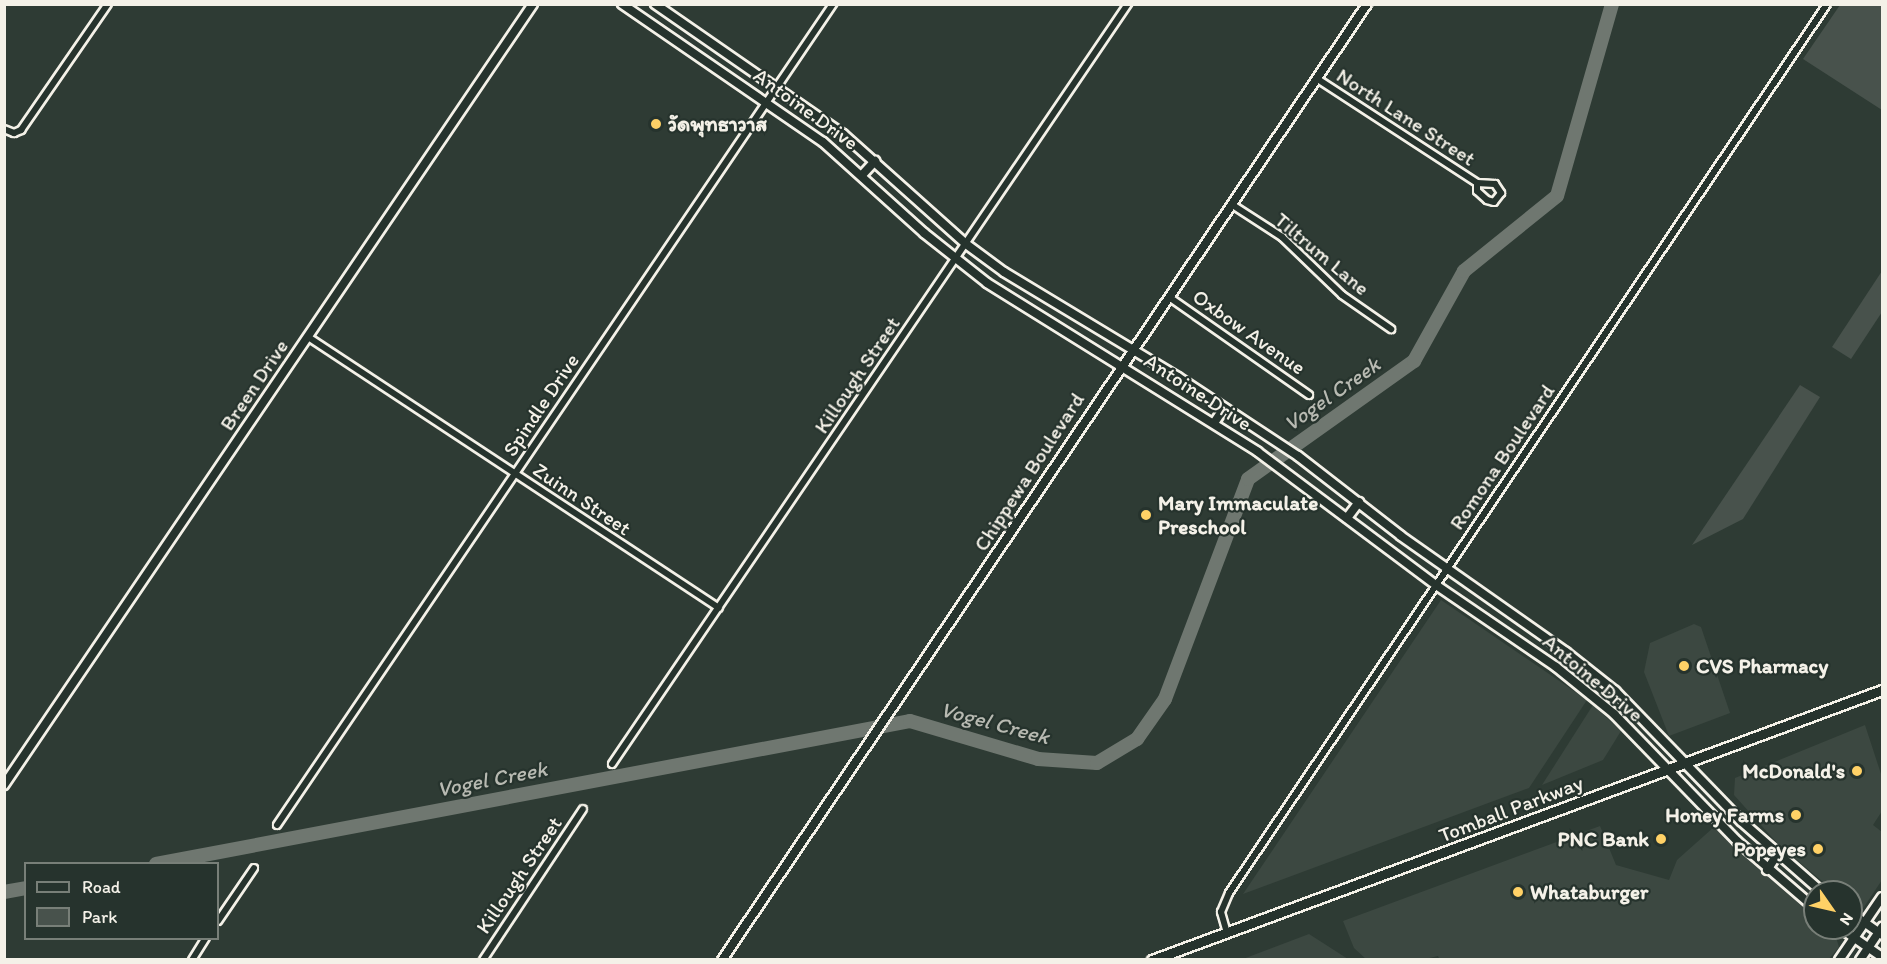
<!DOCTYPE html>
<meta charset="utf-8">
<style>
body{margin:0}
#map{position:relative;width:1887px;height:964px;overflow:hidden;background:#2e3b34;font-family:Itim,"Playpen Sans Thai",sans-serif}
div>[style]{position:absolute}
.built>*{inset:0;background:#3c4841}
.green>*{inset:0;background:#48524c}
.river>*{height:14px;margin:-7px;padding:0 7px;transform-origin:7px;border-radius:7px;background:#6f7770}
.roads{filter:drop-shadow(2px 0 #f4f1e8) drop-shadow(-2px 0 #f4f1e8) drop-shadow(0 2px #f4f1e8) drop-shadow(0 -2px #f4f1e8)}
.street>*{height:6px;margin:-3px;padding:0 3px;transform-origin:3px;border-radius:3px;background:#26332d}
.secondary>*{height:8px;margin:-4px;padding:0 4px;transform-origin:4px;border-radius:4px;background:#26332d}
.primary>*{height:9px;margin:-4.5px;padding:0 4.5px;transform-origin:4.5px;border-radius:4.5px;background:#26332d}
.dots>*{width:16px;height:16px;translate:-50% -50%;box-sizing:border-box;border:3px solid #26332d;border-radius:50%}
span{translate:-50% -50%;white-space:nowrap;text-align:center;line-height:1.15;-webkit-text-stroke:4.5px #26332d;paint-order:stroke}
.street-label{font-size:21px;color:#f4f1e8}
.poi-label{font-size:21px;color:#f4f1e8;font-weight:700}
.left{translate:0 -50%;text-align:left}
.right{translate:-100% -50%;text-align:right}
.water-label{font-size:22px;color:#b8bab2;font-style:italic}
.frame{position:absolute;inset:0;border:6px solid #f4f1e8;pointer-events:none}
.legend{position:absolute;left:24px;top:862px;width:195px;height:78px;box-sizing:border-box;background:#26332d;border:2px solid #787f78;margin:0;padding:8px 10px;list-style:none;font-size:18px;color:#f4f1e8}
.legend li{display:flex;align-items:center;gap:12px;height:30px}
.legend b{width:30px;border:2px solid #787f78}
.north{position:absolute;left:1803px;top:880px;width:60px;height:60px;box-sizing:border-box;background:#26332d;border:2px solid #787f78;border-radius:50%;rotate:124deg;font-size:16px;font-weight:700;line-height:24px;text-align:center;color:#f4f1e8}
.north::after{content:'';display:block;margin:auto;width:21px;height:27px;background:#ffd166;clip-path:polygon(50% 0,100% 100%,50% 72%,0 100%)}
</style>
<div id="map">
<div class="built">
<div style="clip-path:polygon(1441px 600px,1587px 700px,1529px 788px,1243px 894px)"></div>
<div style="clip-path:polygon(1694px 624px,1701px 627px,1730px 713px,1669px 736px,1644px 672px,1650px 643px)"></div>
<div style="clip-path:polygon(1593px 705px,1621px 731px,1603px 760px,1542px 785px)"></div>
<div style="clip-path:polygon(1865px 725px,1882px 777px,1882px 811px,1873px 825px,1882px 832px,1882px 880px,1862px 910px,1851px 903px,1851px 892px,1835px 892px,1778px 844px,1734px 795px,1735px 778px)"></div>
<div style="clip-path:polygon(1600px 826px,1616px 865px,1669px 880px,1677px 860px,1714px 827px,1815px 917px,1815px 928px,1828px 928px,1835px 934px,1839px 947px,1828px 960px,1440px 960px,1438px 956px,1425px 959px,1367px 960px,1354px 948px,1343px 921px)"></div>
<div style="clip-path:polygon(1309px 934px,1348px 959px,1243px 959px)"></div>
</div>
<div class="green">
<div style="clip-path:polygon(1840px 5px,1882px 5px,1882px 110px,1803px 59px)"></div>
<div style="clip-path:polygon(1882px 271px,1882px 312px,1851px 359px,1832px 347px)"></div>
<div style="clip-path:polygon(1800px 385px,1820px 397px,1743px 519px,1692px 545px)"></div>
</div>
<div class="river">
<div style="left:156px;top:864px;width:767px;rotate:-10.74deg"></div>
<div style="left:910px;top:721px;width:134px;rotate:16.5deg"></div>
<div style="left:1038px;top:759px;width:59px;rotate:3.9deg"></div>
<div style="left:1097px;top:763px;width:47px;rotate:-31deg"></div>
<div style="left:1137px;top:739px;width:49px;rotate:-55deg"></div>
<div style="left:1165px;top:699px;width:235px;rotate:-69.3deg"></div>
<div style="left:1248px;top:479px;width:204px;rotate:-35.4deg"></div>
<div style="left:1414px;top:361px;width:103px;rotate:-60.9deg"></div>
<div style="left:1464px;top:271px;width:119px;rotate:-38.9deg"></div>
<div style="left:1557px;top:196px;width:200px;rotate:-74deg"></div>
<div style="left:4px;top:892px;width:22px;rotate:-10deg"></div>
</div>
<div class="roads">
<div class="street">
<div style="left:1316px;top:78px;width:192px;rotate:33.1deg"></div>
<div style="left:1477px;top:183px;width:18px;rotate:3deg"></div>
<div style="left:1495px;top:184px;width:11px;rotate:56deg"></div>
<div style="left:1501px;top:193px;width:11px;rotate:128deg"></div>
<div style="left:1494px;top:202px;width:7px;rotate:-164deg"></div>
<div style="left:1487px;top:200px;width:13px;rotate:-138deg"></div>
<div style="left:1477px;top:191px;width:8px;rotate:-90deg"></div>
<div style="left:4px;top:129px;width:11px;rotate:22deg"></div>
<div style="left:14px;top:133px;width:8px;rotate:-23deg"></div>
<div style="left:21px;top:130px;width:153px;rotate:-55.4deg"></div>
<div style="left:1231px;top:204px;width:61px;rotate:32.9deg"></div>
<div style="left:1282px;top:237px;width:83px;rotate:44deg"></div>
<div style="left:1342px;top:295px;width:60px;rotate:34.8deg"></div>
<div style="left:1169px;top:297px;width:171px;rotate:35deg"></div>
<div style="left:308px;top:337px;width:492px;rotate:33.4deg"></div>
<div style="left:612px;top:764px;width:919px;rotate:-55.83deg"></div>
<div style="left:277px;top:825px;width:992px;rotate:-55.89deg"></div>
<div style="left:218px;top:921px;width:64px;rotate:-55.8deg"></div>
<div style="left:1227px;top:933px;width:22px;rotate:-106deg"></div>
<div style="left:1221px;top:912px;width:21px;rotate:-67deg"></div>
<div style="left:1229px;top:893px;width:1071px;rotate:-56.07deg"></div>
<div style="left:192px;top:960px;width:26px;rotate:-58deg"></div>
<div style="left:483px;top:960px;width:181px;rotate:-56.5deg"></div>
</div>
<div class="secondary">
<div style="left:622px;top:4px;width:244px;rotate:34.5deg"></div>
<div style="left:823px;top:142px;width:136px;rotate:42deg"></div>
<div style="left:924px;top:233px;width:80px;rotate:38.4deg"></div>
<div style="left:987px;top:283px;width:319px;rotate:31.9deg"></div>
<div style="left:1258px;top:452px;width:222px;rotate:36.8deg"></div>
<div style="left:1436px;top:585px;width:145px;rotate:34.3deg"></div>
<div style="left:1556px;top:667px;width:75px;rotate:39deg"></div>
<div style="left:1614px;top:714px;width:177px;rotate:45.9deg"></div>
<div style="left:1737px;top:841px;width:103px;rotate:40.7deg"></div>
<div style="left:655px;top:4px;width:229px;rotate:34.7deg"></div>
<div style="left:843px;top:134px;width:165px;rotate:41.8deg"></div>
<div style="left:966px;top:244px;width:47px;rotate:36.4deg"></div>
<div style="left:1004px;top:272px;width:203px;rotate:31.1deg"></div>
<div style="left:1178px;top:377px;width:144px;rotate:33.4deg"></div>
<div style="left:1298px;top:456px;width:130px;rotate:37.8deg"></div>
<div style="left:1401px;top:536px;width:202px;rotate:35.1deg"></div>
<div style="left:1566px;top:652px;width:63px;rotate:38.5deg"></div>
<div style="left:1615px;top:691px;width:181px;rotate:45.9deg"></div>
<div style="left:1741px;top:821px;width:108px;rotate:41.2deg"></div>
<div style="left:863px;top:174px;width:18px;rotate:-47deg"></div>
<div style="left:1214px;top:423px;width:18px;rotate:-56deg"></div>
<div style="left:1347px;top:518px;width:20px;rotate:-53deg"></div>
<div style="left:4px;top:785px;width:943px;rotate:-55.89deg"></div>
<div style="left:1767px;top:870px;width:18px;rotate:-56deg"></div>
<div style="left:1851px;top:913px;width:38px;rotate:35deg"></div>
<div style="left:1840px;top:928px;width:51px;rotate:34.6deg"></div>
<div style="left:722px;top:960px;width:1153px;rotate:-55.99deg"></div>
<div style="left:1839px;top:960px;width:76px;rotate:-55.7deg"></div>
<div style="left:1860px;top:960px;width:40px;rotate:-56deg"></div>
</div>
<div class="primary">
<div style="left:1152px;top:960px;width:778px;rotate:-20.3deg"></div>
</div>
</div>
<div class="dots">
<div style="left:656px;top:124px;background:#ffd166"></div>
<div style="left:1146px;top:515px;background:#ffd166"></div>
<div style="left:1684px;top:666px;background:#ffd166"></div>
<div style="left:1857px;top:771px;background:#ffd166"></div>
<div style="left:1796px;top:815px;background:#ffd166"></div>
<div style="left:1661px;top:839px;background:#ffd166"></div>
<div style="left:1818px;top:849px;background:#ffd166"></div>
<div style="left:1518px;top:892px;background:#ffd166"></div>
</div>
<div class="street-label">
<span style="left:806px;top:109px;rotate:36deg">Antoine Drive</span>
<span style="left:1406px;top:117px;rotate:33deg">North Lane Street</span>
<span style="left:1322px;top:254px;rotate:40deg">Tiltrum Lane</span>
<span style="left:1249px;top:332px;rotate:35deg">Oxbow Avenue</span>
<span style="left:857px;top:375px;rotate:-56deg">Killough Street</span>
<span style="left:254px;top:385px;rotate:-56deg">Breen Drive</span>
<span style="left:1198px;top:392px;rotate:33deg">Antoine Drive</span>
<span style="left:541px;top:405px;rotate:-56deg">Spindle Drive</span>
<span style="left:1502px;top:457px;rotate:-56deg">Romona Boulevard</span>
<span style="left:1029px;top:472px;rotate:-57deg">Chippewa Boulevard</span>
<span style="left:582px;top:499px;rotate:34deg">Zuinn Street</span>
<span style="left:1593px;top:678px;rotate:40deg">Antoine Drive</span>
<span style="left:1511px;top:809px;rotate:-21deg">Tomball Parkway</span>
<span style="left:519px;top:875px;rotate:-56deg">Killough Street</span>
</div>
<div class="poi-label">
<span class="left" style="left:668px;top:124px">วัดพุทธาวาส</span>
<span class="left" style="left:1158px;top:515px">Mary Immaculate<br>Preschool</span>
<span class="left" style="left:1696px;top:666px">CVS Pharmacy</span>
<span class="right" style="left:1845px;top:771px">McDonald's</span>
<span class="right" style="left:1784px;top:815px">Honey Farms</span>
<span class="right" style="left:1649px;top:839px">PNC Bank</span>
<span class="right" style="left:1806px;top:849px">Popeyes</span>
<span class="left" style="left:1530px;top:892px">Whataburger</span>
</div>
<div class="water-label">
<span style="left:1332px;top:394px;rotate:-35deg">Vogel Creek</span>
<span style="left:995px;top:723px;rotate:15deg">Vogel Creek</span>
<span style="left:492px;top:779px;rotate:-11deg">Vogel Creek</span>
</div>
<div class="frame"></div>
<ul class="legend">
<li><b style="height:8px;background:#26332d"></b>Road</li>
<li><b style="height:16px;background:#48524c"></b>Park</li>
</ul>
<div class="north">N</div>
</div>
